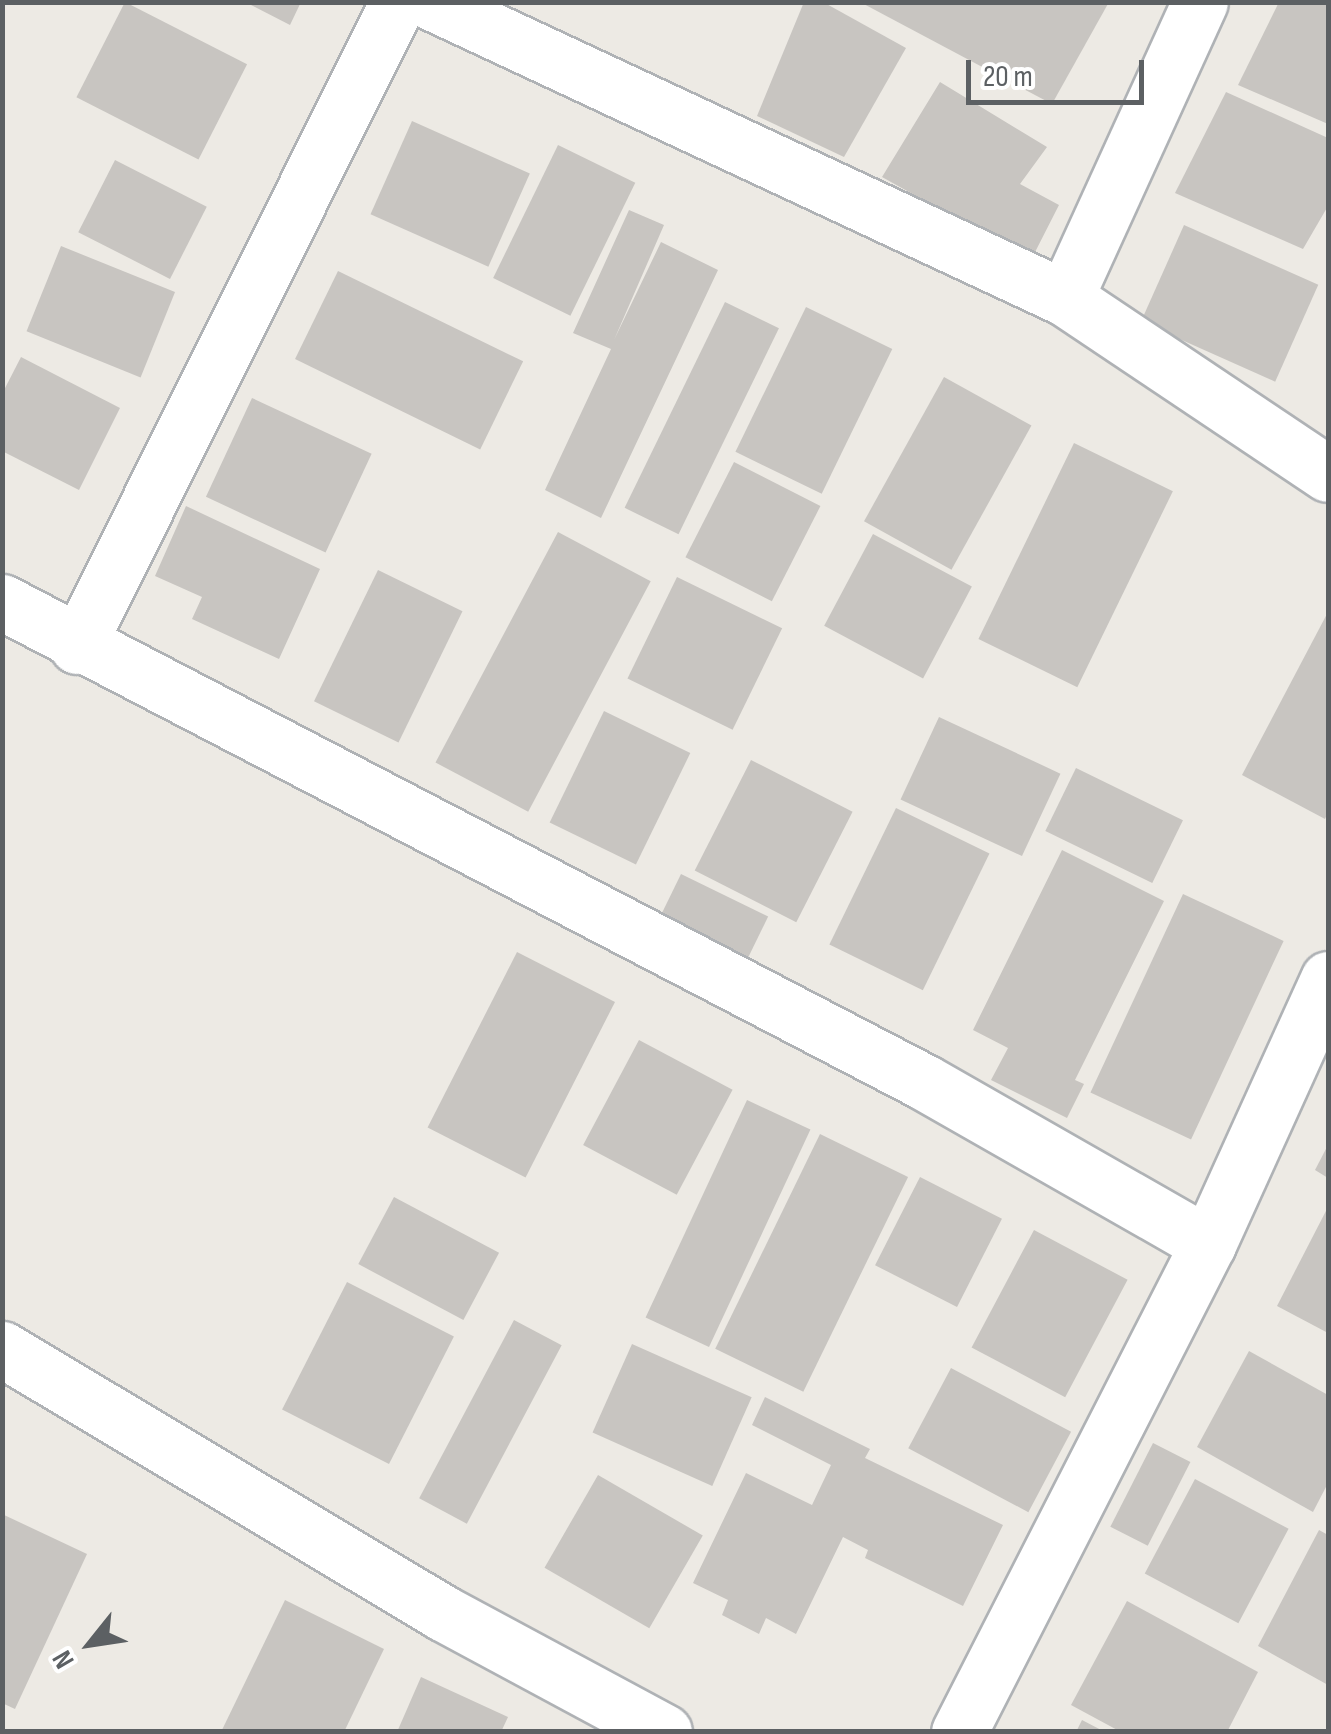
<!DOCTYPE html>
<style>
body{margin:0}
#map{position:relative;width:1331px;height:1734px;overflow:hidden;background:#edeae4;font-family:"Sofia Sans Condensed",sans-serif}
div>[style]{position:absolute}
.building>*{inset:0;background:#c8c5c1;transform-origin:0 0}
.roads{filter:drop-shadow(2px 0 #afb2b5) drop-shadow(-2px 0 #afb2b5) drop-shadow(0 2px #afb2b5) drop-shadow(0 -2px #afb2b5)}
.minor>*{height:55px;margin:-27.5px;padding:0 27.5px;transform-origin:27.5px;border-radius:27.5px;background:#fff}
span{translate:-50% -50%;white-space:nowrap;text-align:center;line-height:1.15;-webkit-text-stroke:8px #fff;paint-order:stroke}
.frame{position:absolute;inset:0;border:5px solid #5c6063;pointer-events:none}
.north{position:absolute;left:40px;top:1594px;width:100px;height:100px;-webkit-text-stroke:8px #fff;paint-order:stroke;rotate:240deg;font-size:28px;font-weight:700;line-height:40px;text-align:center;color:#5c6063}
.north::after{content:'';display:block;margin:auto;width:35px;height:45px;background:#5c6063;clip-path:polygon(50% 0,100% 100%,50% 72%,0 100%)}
.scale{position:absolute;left:966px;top:60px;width:178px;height:45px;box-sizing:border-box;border:5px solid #5c6063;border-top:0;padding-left:12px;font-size:30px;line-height:35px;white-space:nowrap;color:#5c6063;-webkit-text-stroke:8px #fff;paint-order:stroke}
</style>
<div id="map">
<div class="building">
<div style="left:125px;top:2px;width:137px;height:107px;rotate:27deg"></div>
<div style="clip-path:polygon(245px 2px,301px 2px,290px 25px)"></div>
<div style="clip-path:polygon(804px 2px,823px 2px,906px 48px,844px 157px,757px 116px)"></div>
<div style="clip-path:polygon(860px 2px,1109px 2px,1052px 104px)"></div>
<div style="clip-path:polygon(1279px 2px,1328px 2px,1328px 124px,1238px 85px)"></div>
<div style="clip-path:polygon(940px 82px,1047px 147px,1020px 184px,1059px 205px,1031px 260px,882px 177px)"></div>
<div style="clip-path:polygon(1226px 92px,1328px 138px,1328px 206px,1303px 249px,1175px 193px)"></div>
<div style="left:412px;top:121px;width:129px;height:102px;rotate:24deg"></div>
<div style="left:558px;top:145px;width:86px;height:148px;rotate:26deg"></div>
<div style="left:115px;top:160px;width:103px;height:81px;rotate:27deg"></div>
<div style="clip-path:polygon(629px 210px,664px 225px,614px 340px,661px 242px,718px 270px,601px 518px,545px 490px,611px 349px,573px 333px)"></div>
<div style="left:1184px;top:225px;width:147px;height:106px;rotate:24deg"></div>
<div style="left:61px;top:246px;width:123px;height:92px;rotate:22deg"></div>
<div style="left:338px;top:271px;width:206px;height:98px;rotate:26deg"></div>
<div style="left:725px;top:302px;width:60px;height:229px;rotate:26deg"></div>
<div style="left:806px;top:307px;width:96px;height:161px;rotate:26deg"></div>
<div style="clip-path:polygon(21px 357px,120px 408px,79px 490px,2px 451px,2px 394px)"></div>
<div style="left:944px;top:377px;width:100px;height:165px;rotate:29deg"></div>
<div style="left:252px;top:398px;width:132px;height:109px;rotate:25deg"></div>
<div style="left:1074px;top:443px;width:110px;height:218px;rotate:26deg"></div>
<div style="left:734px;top:462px;width:97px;height:107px;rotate:27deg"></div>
<div style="clip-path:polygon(186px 506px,320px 569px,279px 659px,192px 619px,202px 597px,155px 576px)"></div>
<div style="left:558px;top:532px;width:105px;height:261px;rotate:28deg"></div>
<div style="left:873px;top:534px;width:112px;height:104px;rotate:28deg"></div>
<div style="left:378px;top:570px;width:94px;height:146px;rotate:26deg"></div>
<div style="left:677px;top:577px;width:117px;height:113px;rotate:26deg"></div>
<div style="clip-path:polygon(1328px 612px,1328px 812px,1325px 819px,1242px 775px)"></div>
<div style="left:604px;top:711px;width:96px;height:124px;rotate:26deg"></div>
<div style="left:939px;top:717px;width:134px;height:91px;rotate:25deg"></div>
<div style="left:751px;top:760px;width:114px;height:124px;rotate:27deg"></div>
<div style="left:1076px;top:768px;width:119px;height:70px;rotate:26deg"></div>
<div style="left:896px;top:808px;width:104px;height:152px;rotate:26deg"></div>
<div style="clip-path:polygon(1062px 850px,1164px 901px,1075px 1080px,1084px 1084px,1067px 1118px,991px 1080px,1008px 1048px,973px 1030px)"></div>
<div style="left:681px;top:874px;width:97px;height:49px;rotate:26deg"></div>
<div style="left:1183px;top:894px;width:111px;height:219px;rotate:25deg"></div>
<div style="left:517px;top:952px;width:110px;height:197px;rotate:27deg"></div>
<div style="left:639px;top:1040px;width:106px;height:119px;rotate:28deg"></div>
<div style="left:747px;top:1100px;width:70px;height:240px;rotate:25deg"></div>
<div style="left:820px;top:1134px;width:98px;height:239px;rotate:26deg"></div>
<div style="clip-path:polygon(1328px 1145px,1328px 1178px,1315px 1170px)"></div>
<div style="left:920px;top:1177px;width:92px;height:99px;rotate:27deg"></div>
<div style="left:394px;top:1197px;width:119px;height:76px;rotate:28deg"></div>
<div style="clip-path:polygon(1328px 1207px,1328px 1333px,1277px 1306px)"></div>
<div style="left:1034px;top:1230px;width:106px;height:133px;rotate:28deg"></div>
<div style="left:347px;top:1282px;width:120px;height:143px;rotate:27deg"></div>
<div style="left:514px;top:1320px;width:54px;height:202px;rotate:28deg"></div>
<div style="left:632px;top:1344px;width:131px;height:97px;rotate:24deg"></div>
<div style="clip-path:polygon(1249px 1351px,1328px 1395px,1328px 1483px,1313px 1512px,1197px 1447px)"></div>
<div style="left:951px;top:1368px;width:136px;height:91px;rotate:28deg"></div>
<div style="clip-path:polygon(765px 1397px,870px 1449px,865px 1458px,1003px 1525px,963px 1606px,865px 1558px,868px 1550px,843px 1537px,796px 1634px,766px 1618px,759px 1634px,722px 1615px,728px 1600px,693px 1583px,746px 1473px,812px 1505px,831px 1465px,752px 1425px)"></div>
<div style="left:1153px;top:1443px;width:42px;height:94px;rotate:27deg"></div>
<div style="left:598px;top:1475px;width:121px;height:107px;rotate:30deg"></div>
<div style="left:1195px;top:1479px;width:106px;height:107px;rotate:28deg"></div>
<div style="clip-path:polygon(2px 1514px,87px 1554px,15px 1709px,2px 1703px)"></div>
<div style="clip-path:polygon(1319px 1530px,1328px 1535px,1328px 1685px,1258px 1646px)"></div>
<div style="clip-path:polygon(285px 1600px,384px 1649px,344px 1732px,221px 1732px)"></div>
<div style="clip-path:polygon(1127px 1601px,1258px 1672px,1227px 1732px,1121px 1732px,1071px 1705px)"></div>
<div style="clip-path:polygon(421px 1677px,508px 1717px,501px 1732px,397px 1732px)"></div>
<div style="clip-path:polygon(1082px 1720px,1105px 1732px,1076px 1732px)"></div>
</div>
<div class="roads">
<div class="minor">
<div style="left:431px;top:2px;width:700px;rotate:25.03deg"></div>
<div style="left:1065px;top:298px;width:316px;rotate:33.8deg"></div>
<div style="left:1065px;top:298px;width:325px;rotate:-65.5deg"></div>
<div style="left:2px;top:602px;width:1039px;rotate:27.5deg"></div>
<div style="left:924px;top:1082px;width:327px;rotate:29.7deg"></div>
<div style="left:77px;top:646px;width:720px;rotate:-63.51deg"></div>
<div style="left:2px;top:1349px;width:514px;rotate:30.91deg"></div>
<div style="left:443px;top:1613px;width:251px;rotate:28.3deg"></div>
<div style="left:959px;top:1732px;width:548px;rotate:-62.97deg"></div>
<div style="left:1208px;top:1244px;width:291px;rotate:-65.6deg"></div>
</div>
</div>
<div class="frame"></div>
<div class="north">N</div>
<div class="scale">20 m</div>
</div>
